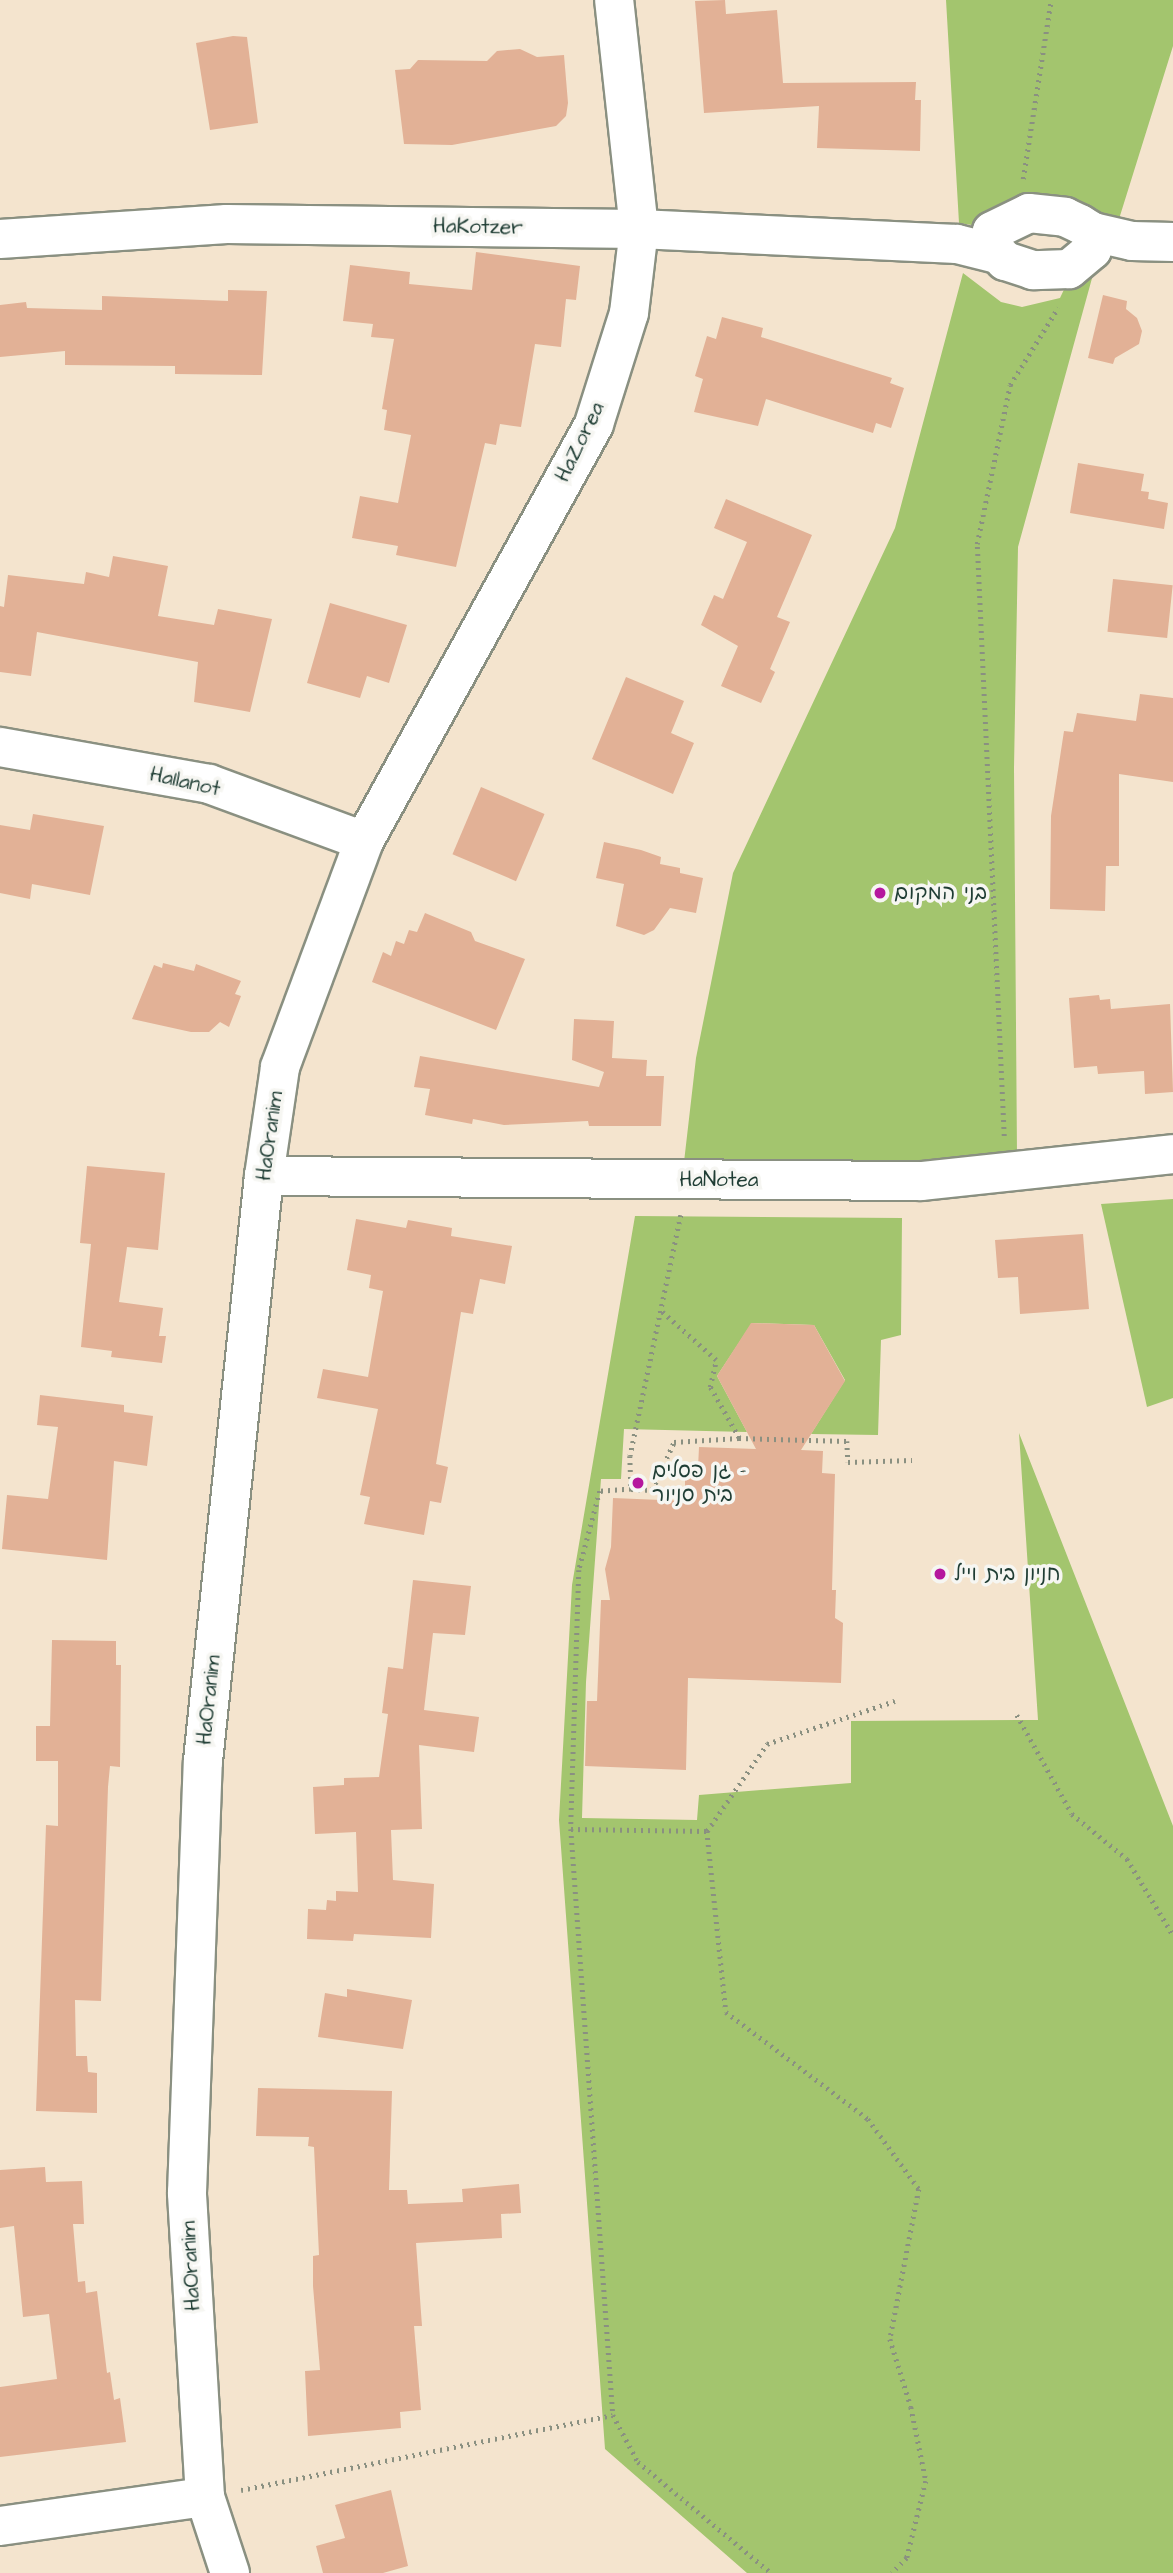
<!DOCTYPE html>
<meta charset="utf-8">
<style>
body{margin:0}
#map{position:relative;width:1173px;height:2573px;overflow:hidden;background:#f4e4ce;font-family:"Architects Daughter","Playpen Sans Hebrew",sans-serif}
div>[style]{position:absolute}
.green>*{inset:0;background:#a3c56e}
.building>*{inset:0;background:#e2b196;transform-origin:0 0}
.path>*{height:4.5px;margin-top:-2.25px;transform-origin:0;background:repeating-linear-gradient(90deg,#8a9081 0 2px,transparent 0 7px)}
.roads{filter:drop-shadow(2px 0 #8a9081) drop-shadow(-2px 0 #8a9081) drop-shadow(0 2px #8a9081) drop-shadow(0 -2px #8a9081)}
.minor>*{height:38px;margin:-19px;padding:0 19px;transform-origin:19px;border-radius:19px;background:#fff}
.dots>*{width:19px;height:19px;translate:-50% -50%;box-sizing:border-box;border:4px solid #f6f6f2;border-radius:50%}
span{translate:-50% -50%;white-space:nowrap;text-align:center;line-height:1.15;-webkit-text-stroke:7px #f6f6f2;paint-order:stroke}
.street-label{font-size:21px;color:#1f3d34}
.poi-label{font-size:21px;color:#1f3d34}
.left{translate:0 -50%;text-align:left}
</style>
<div id="map">
<div class="green">
<div style="clip-path:polygon(946px 0,1173px 0,1173px 46px,1119px 219px,991px 217px,972px 225px,959px 223px)"></div>
<div style="clip-path:polygon(1094px 271px,1018px 547px,1014px 768px,1017px 1154px,923px 1165px,684px 1162px,696px 1058px,733px 873px,895px 528px,963px 273px,1001px 302px,1022px 307px,1060px 298px,1068px 281px)"></div>
<div style="clip-path:polygon(1173px 1199px,1173px 1398px,1147px 1407px,1101px 1204px)"></div>
<div style="clip-path:polygon(635px 1216px,902px 1218px,901px 1335px,881px 1340px,878px 1435px,811px 1434px,845px 1380px,814px 1325px,752px 1323px,717px 1376px,747px 1432px,624px 1429px,621px 1479px,601px 1479px,586px 1682px,582px 1818px,697px 1820px,699px 1795px,851px 1783px,851px 1721px,1038px 1720px,1019px 1433px,1173px 1826px,1173px 2573px,747px 2573px,605px 2449px,559px 1820px,572px 1585px)"></div>
</div>
<div class="building">
<div style="clip-path:polygon(725px 0,726px 14px,777px 10px,783px 83px,916px 82px,915px 100px,921px 100px,920px 151px,817px 148px,819px 106px,704px 113px,695px 1px)"></div>
<div style="clip-path:polygon(233px 36px,247px 37px,258px 123px,210px 130px,196px 43px)"></div>
<div style="clip-path:polygon(520px 49px,537px 57px,564px 55px,568px 103px,566px 116px,556px 126px,452px 145px,404px 144px,395px 70px,410px 69px,418px 60px,487px 61px,497px 51px)"></div>
<div style="clip-path:polygon(476px 252px,580px 266px,576px 300px,566px 299px,561px 347px,535px 344px,521px 427px,500px 424px,496px 445px,485px 443px,456px 567px,396px 555px,398px 546px,352px 538px,360px 496px,398px 503px,411px 435px,384px 430px,387px 410px,382px 409px,394px 339px,371px 337px,373px 324px,343px 321px,350px 265px,410px 272px,409px 284px,472px 290px)"></div>
<div style="clip-path:polygon(228px 290px,267px 291px,262px 375px,175px 374px,175px 366px,65px 365px,65px 351px,0 357px,0 305px,26px 302px,27px 308px,102px 310px,102px 296px,228px 301px)"></div>
<div style="clip-path:polygon(1103px 295px,1127px 301px,1126px 309px,1137px 318px,1142px 331px,1139px 344px,1115px 358px,1113px 364px,1088px 358px)"></div>
<div style="clip-path:polygon(722px 317px,763px 328px,761px 337px,892px 378px,890px 383px,904px 388px,891px 428px,876px 423px,873px 433px,766px 399px,758px 426px,694px 412px,703px 379px,695px 376px,707px 336px,716px 339px)"></div>
<div style="clip-path:polygon(1078px 463px,1144px 474px,1141px 491px,1149px 492px,1148px 499px,1168px 503px,1164px 529px,1070px 513px)"></div>
<div style="clip-path:polygon(726px 499px,812px 535px,777px 617px,790px 622px,770px 669px,775px 672px,761px 703px,721px 686px,738px 646px,701px 625px,714px 595px,723px 599px,747px 542px,714px 528px)"></div>
<div style="clip-path:polygon(113px 556px,168px 566px,158px 616px,214px 625px,218px 609px,272px 619px,250px 712px,194px 702px,198px 662px,37px 632px,31px 676px,0 672px,0 606px,4px 607px,8px 575px,84px 584px,86px 572px,109px 577px)"></div>
<div style="left:1113px;top:579px;width:60px;height:53px;rotate:6deg"></div>
<div style="clip-path:polygon(330px 603px,407px 625px,389px 683px,367px 676px,360px 698px,307px 683px)"></div>
<div style="clip-path:polygon(626px 677px,684px 701px,671px 733px,694px 743px,673px 794px,592px 759px)"></div>
<div style="clip-path:polygon(1140px 694px,1173px 698px,1173px 782px,1119px 774px,1119px 866px,1106px 866px,1105px 911px,1050px 909px,1051px 816px,1064px 731px,1073px 732px,1077px 713px,1136px 721px)"></div>
<div style="left:481px;top:787px;width:69px;height:73px;rotate:23deg"></div>
<div style="clip-path:polygon(33px 814px,104px 826px,90px 895px,32px 884px,30px 899px,0 893px,0 825px,30px 830px)"></div>
<div style="clip-path:polygon(604px 842px,641px 850px,661px 857px,660px 864px,680px 868px,680px 873px,703px 878px,696px 913px,670px 908px,654px 930px,644px 935px,616px 926px,624px 884px,596px 878px)"></div>
<div style="clip-path:polygon(425px 913px,471px 932px,475px 941px,525px 959px,496px 1030px,372px 982px,383px 952px,391px 956px,396px 941px,404px 944px,409px 930px,417px 932px)"></div>
<div style="clip-path:polygon(163px 963px,194px 971px,196px 964px,241px 981px,235px 994px,241px 996px,229px 1027px,220px 1022px,209px 1032px,191px 1032px,132px 1019px,154px 965px,162px 968px)"></div>
<div style="clip-path:polygon(1099px 995px,1100px 1000px,1110px 999px,1111px 1009px,1170px 1004px,1173px 1092px,1145px 1094px,1144px 1071px,1098px 1074px,1097px 1066px,1074px 1068px,1069px 998px)"></div>
<div style="clip-path:polygon(574px 1019px,614px 1021px,612px 1058px,647px 1060px,646px 1076px,664px 1076px,661px 1126px,589px 1126px,588px 1121px,504px 1125px,473px 1119px,472px 1124px,425px 1115px,430px 1089px,414px 1087px,420px 1056px,599px 1087px,604px 1072px,572px 1060px)"></div>
<div style="clip-path:polygon(87px 1166px,165px 1173px,158px 1250px,127px 1247px,119px 1302px,163px 1308px,159px 1336px,166px 1336px,162px 1363px,111px 1357px,112px 1351px,81px 1347px,91px 1244px,80px 1243px)"></div>
<div style="clip-path:polygon(356px 1219px,406px 1228px,408px 1220px,452px 1228px,451px 1236px,512px 1246px,505px 1284px,480px 1279px,473px 1314px,461px 1312px,436px 1464px,448px 1467px,441px 1503px,430px 1501px,424px 1535px,364px 1524px,370px 1497px,360px 1495px,378px 1409px,317px 1398px,323px 1369px,368px 1377px,383px 1291px,369px 1288px,371px 1275px,347px 1270px)"></div>
<div style="clip-path:polygon(1083px 1234px,1089px 1309px,1020px 1314px,1018px 1277px,998px 1278px,995px 1240px)"></div>
<div style="clip-path:polygon(751px 1323px,814px 1325px,845px 1381px,801px 1450px,823px 1451px,822px 1473px,835px 1474px,832px 1590px,836px 1590px,835px 1618px,843px 1623px,841px 1683px,688px 1678px,686px 1770px,585px 1766px,587px 1701px,597px 1701px,601px 1600px,610px 1600px,605px 1569px,611px 1547px,613px 1498px,685px 1501px,685px 1468px,698px 1468px,699px 1447px,756px 1449px,717px 1376px)"></div>
<div style="clip-path:polygon(40px 1395px,124px 1405px,124px 1412px,153px 1416px,147px 1466px,114px 1461px,107px 1560px,2px 1549px,7px 1495px,48px 1499px,58px 1427px,37px 1425px)"></div>
<div style="clip-path:polygon(413px 1580px,471px 1586px,465px 1635px,433px 1633px,424px 1710px,479px 1717px,474px 1752px,419px 1745px,422px 1829px,391px 1830px,393px 1880px,434px 1884px,431px 1938px,354px 1934px,353px 1941px,307px 1939px,308px 1909px,326px 1910px,327px 1900px,336px 1901px,336px 1891px,358px 1892px,356px 1832px,315px 1834px,313px 1787px,344px 1785px,344px 1778px,379px 1777px,388px 1714px,382px 1713px,388px 1667px,403px 1669px)"></div>
<div style="clip-path:polygon(52px 1640px,116px 1641px,116px 1665px,121px 1665px,120px 1767px,110px 1766px,108px 1787px,101px 2001px,75px 2000px,76px 2056px,87px 2056px,88px 2072px,97px 2073px,97px 2113px,36px 2111px,46px 1825px,58px 1826px,58px 1761px,36px 1761px,36px 1726px,50px 1726px)"></div>
<div style="clip-path:polygon(347px 1989px,412px 2000px,403px 2049px,318px 2037px,325px 1993px,347px 1997px)"></div>
<div style="clip-path:polygon(258px 2088px,392px 2091px,389px 2190px,407px 2190px,408px 2204px,463px 2202px,462px 2189px,519px 2184px,521px 2213px,501px 2214px,502px 2238px,416px 2243px,422px 2326px,414px 2326px,421px 2410px,400px 2412px,401px 2428px,308px 2436px,305px 2371px,320px 2370px,313px 2286px,313px 2256px,319px 2255px,314px 2147px,308px 2146px,309px 2137px,256px 2136px)"></div>
<div style="clip-path:polygon(45px 2167px,46px 2182px,82px 2181px,84px 2224px,73px 2224px,78px 2282px,85px 2281px,86px 2293px,97px 2291px,107px 2373px,110px 2372px,114px 2400px,120px 2398px,126px 2442px,0 2457px,0 2387px,57px 2379px,49px 2314px,23px 2317px,14px 2226px,0 2228px,0 2170px)"></div>
<div style="clip-path:polygon(391px 2490px,408px 2566px,383px 2573px,323px 2573px,316px 2546px,345px 2538px,335px 2505px)"></div>
</div>
<div class="path">
<div style="left:1023px;top:179px;width:181px;rotate:-81.1deg"></div>
<div style="left:1004px;top:1136px;width:593px;rotate:-92.61deg"></div>
<div style="left:977px;top:544px;width:162px;rotate:-78.3deg"></div>
<div style="left:1010px;top:385px;width:91px;rotate:-58.1deg"></div>
<div style="left:681px;top:1215px;width:246px;rotate:101.9deg"></div>
<div style="left:630px;top:1456px;width:33px;rotate:88deg"></div>
<div style="left:631px;top:1489px;width:31px;rotate:176deg"></div>
<div style="left:600px;top:1491px;width:82px;rotate:104.9deg"></div>
<div style="left:579px;top:1570px;width:259px;rotate:91.8deg"></div>
<div style="left:571px;top:1829px;width:588px;rotate:85.9deg"></div>
<div style="left:613px;top:2415px;width:53px;rotate:62deg"></div>
<div style="left:638px;top:2462px;width:173px;rotate:39.8deg"></div>
<div style="left:739px;top:1438px;width:108px;rotate:1.6deg"></div>
<div style="left:847px;top:1441px;width:21px;rotate:87deg"></div>
<div style="left:848px;top:1462px;width:64px;rotate:-1.8deg"></div>
<div style="left:631px;top:1489px;width:21px;rotate:3deg"></div>
<div style="left:652px;top:1490px;width:53px;rotate:-65.4deg"></div>
<div style="left:674px;top:1442px;width:65px;rotate:-3.5deg"></div>
<div style="left:739px;top:1438px;width:59px;rotate:-119.6deg"></div>
<div style="left:710px;top:1387px;width:28px;rotate:-77deg"></div>
<div style="left:716px;top:1360px;width:74px;rotate:-138.3deg"></div>
<div style="left:1017px;top:1715px;width:113px;rotate:60.9deg"></div>
<div style="left:1072px;top:1814px;width:71px;rotate:39.3deg"></div>
<div style="left:1127px;top:1859px;width:89px;rotate:58.8deg"></div>
<div style="left:571px;top:1829px;width:136px;rotate:0.8deg"></div>
<div style="left:707px;top:1831px;width:182px;rotate:84deg"></div>
<div style="left:726px;top:2012px;width:178px;rotate:37deg"></div>
<div style="left:868px;top:2119px;width:87px;rotate:53.9deg"></div>
<div style="left:919px;top:2189px;width:153px;rotate:100.9deg"></div>
<div style="left:890px;top:2339px;width:71px;rotate:72.8deg"></div>
<div style="left:911px;top:2407px;width:76px;rotate:78.5deg"></div>
<div style="left:926px;top:2481px;width:79px;rotate:103.9deg"></div>
<div style="left:907px;top:2558px;width:21px;rotate:135deg"></div>
<div style="left:707px;top:1831px;width:106px;rotate:-55.4deg"></div>
<div style="left:767px;top:1744px;width:135px;rotate:-18.6deg"></div>
<div style="left:241px;top:2490px;width:379px;rotate:-11.4deg"></div>
</div>
<div class="roads">
<div class="minor">
<div style="left:1029px;top:213px;width:36px;rotate:6deg"></div>
<div style="left:1065px;top:217px;width:17px;rotate:25deg"></div>
<div style="left:1080px;top:224px;width:15px;rotate:32deg"></div>
<div style="left:1093px;top:232px;width:18px;rotate:93deg"></div>
<div style="left:1092px;top:250px;width:30px;rotate:140deg"></div>
<div style="left:1069px;top:269px;width:36px;rotate:178deg"></div>
<div style="left:1033px;top:270px;width:29px;rotate:-162deg"></div>
<div style="left:1005px;top:261px;width:24px;rotate:-132deg"></div>
<div style="left:989px;top:243px;width:12px;rotate:-76deg"></div>
<div style="left:992px;top:231px;width:41px;rotate:-25.9deg"></div>
<div style="left:1093px;top:232px;width:40px;rotate:13deg"></div>
<div style="left:1132px;top:241px;width:41px;rotate:1.4deg"></div>
<div style="left:0;top:239px;width:227px;rotate:-3.8deg"></div>
<div style="left:227px;top:224px;width:412px;rotate:0.7deg"></div>
<div style="left:639px;top:229px;width:318px;rotate:2.7deg"></div>
<div style="left:957px;top:244px;width:38px;rotate:14deg"></div>
<div style="left:0;top:747px;width:212px;rotate:10deg"></div>
<div style="left:209px;top:784px;width:165px;rotate:20.2deg"></div>
<div style="left:264px;top:1176px;width:657px;rotate:0.44deg"></div>
<div style="left:921px;top:1181px;width:253px;rotate:-6.1deg"></div>
<div style="left:0;top:2526px;width:207px;rotate:-8.1deg"></div>
<div style="left:230px;top:2573px;width:80px;rotate:-108.2deg"></div>
<div style="left:205px;top:2497px;width:305px;rotate:-93.4deg"></div>
<div style="left:187px;top:2193px;width:432px;rotate:-87.9deg"></div>
<div style="left:203px;top:1761px;width:588px;rotate:-84.05deg"></div>
<div style="left:264px;top:1176px;width:110px;rotate:-81.6deg"></div>
<div style="left:280px;top:1067px;width:241px;rotate:-69.6deg"></div>
<div style="left:364px;top:841px;width:476px;rotate:-61.1deg"></div>
<div style="left:594px;top:424px;width:116px;rotate:-72.5deg"></div>
<div style="left:629px;top:313px;width:85px;rotate:-83.2deg"></div>
<div style="left:639px;top:229px;width:230px;rotate:-96.2deg"></div>
</div>
</div>
<div class="dots">
<div style="left:880px;top:893px;background:#b5179e"></div>
<div style="left:638px;top:1483px;background:#b5179e"></div>
<div style="left:940px;top:1574px;background:#b5179e"></div>
</div>
<div class="street-label">
<span style="left:478px;top:227px;rotate:1deg">HaKotzer</span>
<span style="left:580px;top:442px;rotate:-64deg">HaZorea</span>
<span style="left:185px;top:782px;rotate:13deg">HaIlanot</span>
<span style="left:270px;top:1136px;rotate:-82deg">HaOranim</span>
<span style="left:719px;top:1180px">HaNotea</span>
<span style="left:209px;top:1700px;rotate:-84deg">HaOranim</span>
<span style="left:191px;top:2266px;rotate:-93deg">HaOranim</span>
</div>
<div class="poi-label">
<span class="left" style="left:894px;top:893px">בני המקום</span>
<span class="left" style="left:652px;top:1483px">גן פסלים -<br>בית סניור</span>
<span class="left" style="left:954px;top:1574px">חניון בית וייל</span>
</div>
</div>
